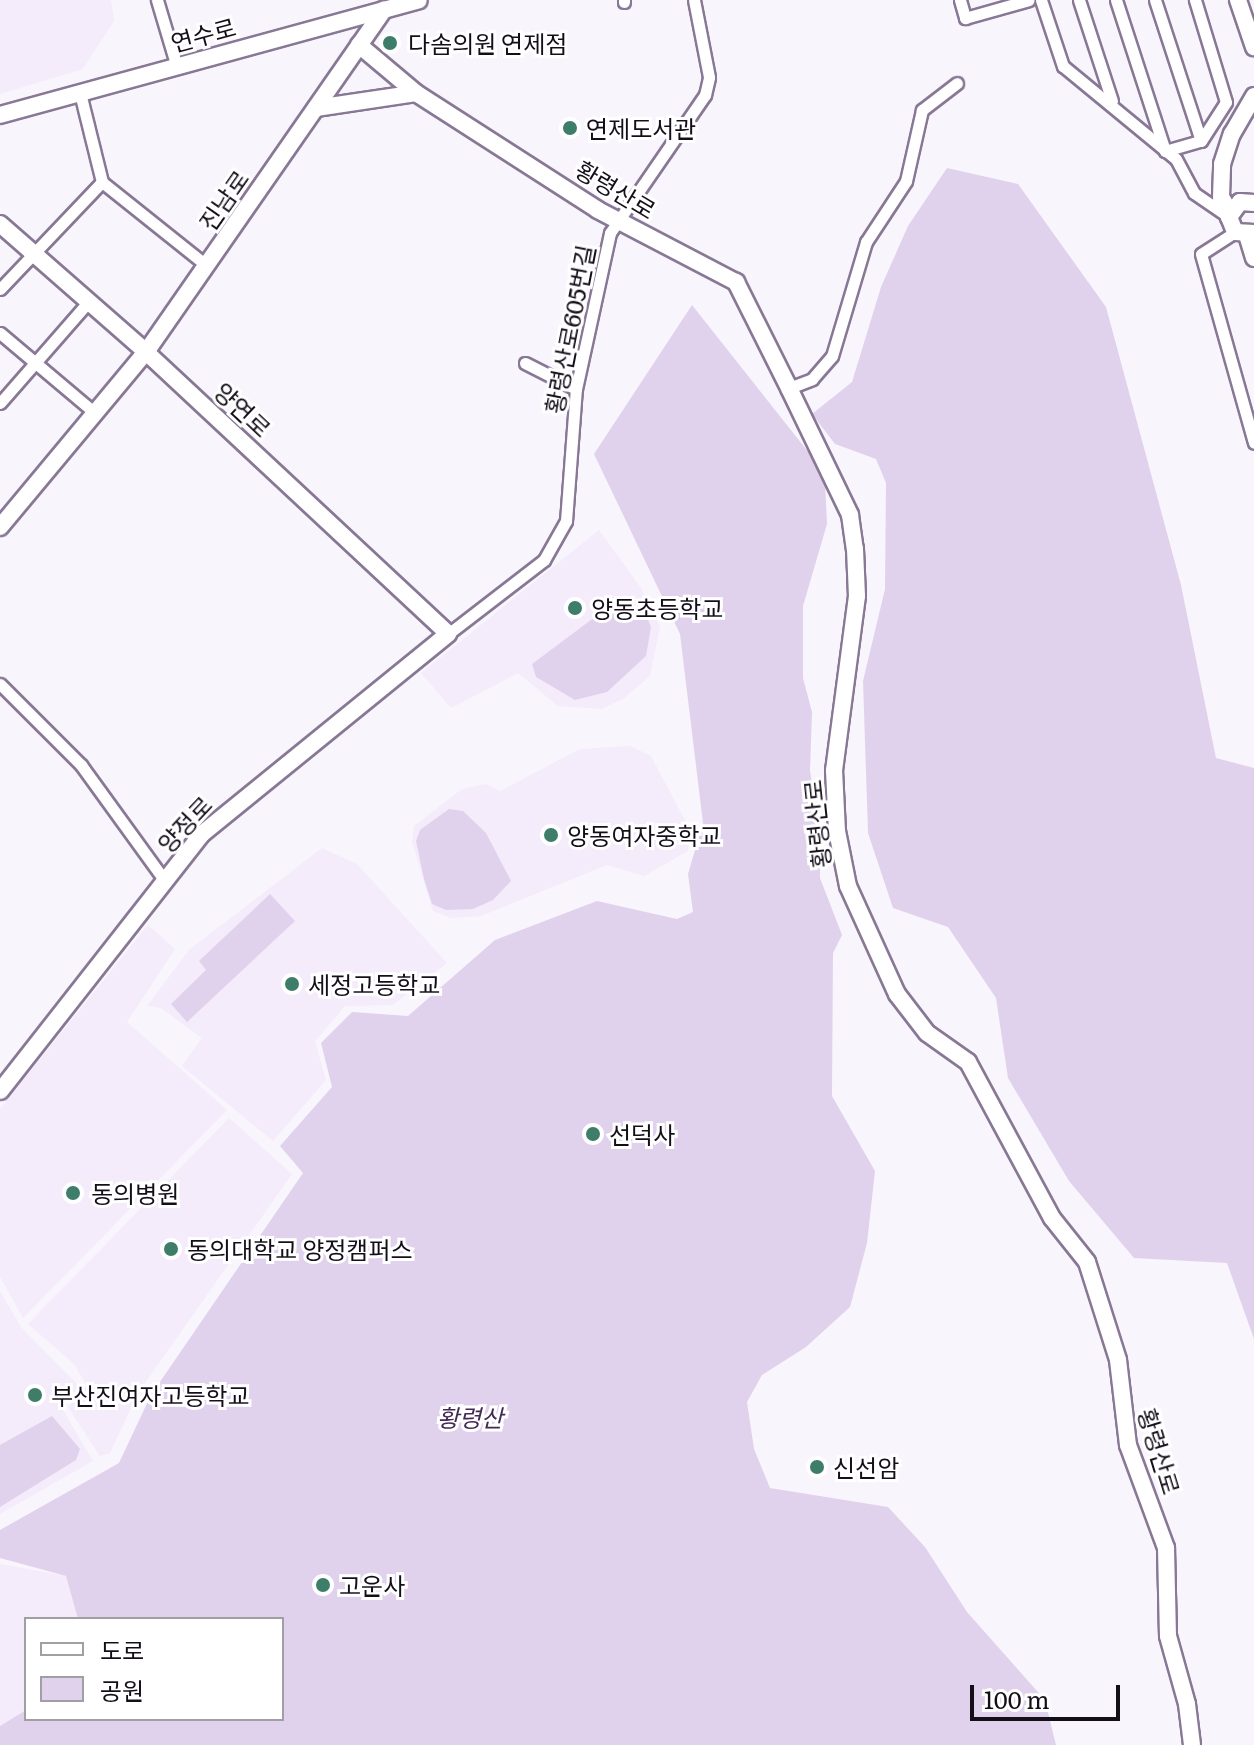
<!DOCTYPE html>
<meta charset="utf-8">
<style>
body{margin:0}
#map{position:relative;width:1254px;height:1745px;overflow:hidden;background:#f9f5fc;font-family:Literata,"Noto Sans KR",serif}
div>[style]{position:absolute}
.built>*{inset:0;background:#f4ebfb}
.green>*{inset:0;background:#e0d2ec}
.roads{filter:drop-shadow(2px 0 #887895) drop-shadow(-2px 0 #887895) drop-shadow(0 2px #887895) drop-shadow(0 -2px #887895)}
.street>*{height:11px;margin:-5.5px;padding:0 5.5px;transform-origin:5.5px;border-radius:5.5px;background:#fff}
.secondary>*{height:16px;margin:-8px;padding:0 8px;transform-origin:8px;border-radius:8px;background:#fff}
.dots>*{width:22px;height:22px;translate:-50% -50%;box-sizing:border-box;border:4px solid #fff;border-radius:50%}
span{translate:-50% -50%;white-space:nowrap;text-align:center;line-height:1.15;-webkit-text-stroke:6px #fff;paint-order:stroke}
.street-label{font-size:24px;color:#140e19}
.poi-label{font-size:24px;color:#140e19}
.left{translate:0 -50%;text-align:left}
.park-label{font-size:24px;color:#422a54;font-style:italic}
.legend{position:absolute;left:24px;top:1617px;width:260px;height:104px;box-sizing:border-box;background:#fff;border:2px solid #a19fa3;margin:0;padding:10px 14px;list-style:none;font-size:24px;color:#140e19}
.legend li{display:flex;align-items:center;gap:16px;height:40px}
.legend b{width:40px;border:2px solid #a19fa3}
.scale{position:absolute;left:970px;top:1685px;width:150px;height:36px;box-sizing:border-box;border:4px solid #140e19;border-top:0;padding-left:10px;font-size:24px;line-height:28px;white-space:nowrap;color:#140e19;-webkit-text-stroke:6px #fff;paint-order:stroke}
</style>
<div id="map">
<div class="built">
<div style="clip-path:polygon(0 0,111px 0,114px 21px,83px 69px,0 94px)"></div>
<div style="clip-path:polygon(599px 530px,641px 588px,660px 627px,650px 676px,623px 699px,601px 709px,558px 706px,518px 673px,451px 708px,421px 673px)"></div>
<div style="clip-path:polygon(631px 746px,651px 756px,689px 828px,688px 851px,644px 876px,607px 865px,481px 916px,451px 918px,433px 911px,412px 842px,414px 826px,462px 789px,486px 784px,500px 791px,580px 749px)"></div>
<div style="clip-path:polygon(322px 848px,357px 864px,447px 963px,393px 1005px,345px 1006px,315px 1041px,326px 1080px,273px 1141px,182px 1066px,202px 1038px,161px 1008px,147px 1006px,189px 950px)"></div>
<div style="clip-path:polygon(148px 925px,175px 949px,127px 1022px,227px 1110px,23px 1318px,0 1277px,0 1109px)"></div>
<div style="clip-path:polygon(229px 1118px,292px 1174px,138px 1393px,110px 1453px,100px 1456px,68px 1407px,87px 1386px,74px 1364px,28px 1324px)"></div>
<div style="clip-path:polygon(0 1291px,21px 1327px,79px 1386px,60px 1405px,93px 1461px,0 1514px)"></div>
<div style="clip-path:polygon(0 1564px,66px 1576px,78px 1619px,26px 1619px,26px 1710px,0 1726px)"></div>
</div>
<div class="green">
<div style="clip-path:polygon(947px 168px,1018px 184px,1106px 307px,1181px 585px,1216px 758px,1254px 768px,1254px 1339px,1227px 1263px,1134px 1258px,1069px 1181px,1008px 1078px,996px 998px,948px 927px,893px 908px,868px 833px,863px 681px,885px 589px,886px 483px,876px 459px,835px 444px,812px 414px,852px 382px,881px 287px,908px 226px)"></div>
<div style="clip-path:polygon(692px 305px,813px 458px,825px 482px,827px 524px,803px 606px,803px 678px,812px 712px,810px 771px,820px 828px,820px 878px,842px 935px,833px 953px,832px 1096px,875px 1171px,867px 1243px,850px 1307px,806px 1347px,762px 1375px,747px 1402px,754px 1449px,770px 1488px,888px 1507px,925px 1547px,967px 1612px,1045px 1700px,1056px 1745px,0 1745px,0 1726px,26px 1710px,26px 1719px,282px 1719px,282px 1619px,78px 1619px,66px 1576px,0 1558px,0 1530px,119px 1463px,151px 1395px,303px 1173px,280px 1146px,332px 1087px,321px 1043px,352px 1012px,408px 1016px,495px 940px,597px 901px,677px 919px,693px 912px,688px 874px,703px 823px,680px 634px,594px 454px)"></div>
<div style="clip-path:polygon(629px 600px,640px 600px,651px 627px,646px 656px,607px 692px,575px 700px,536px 677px,532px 664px,603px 611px)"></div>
<div style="clip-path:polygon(449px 809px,463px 811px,486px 833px,511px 881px,493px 900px,473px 909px,446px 910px,432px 904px,424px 879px,416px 841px,420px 830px)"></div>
<div style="clip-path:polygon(270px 894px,295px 921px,187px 1022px,171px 1004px,206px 970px,199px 961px)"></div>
<div style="clip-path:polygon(52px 1416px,80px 1449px,76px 1460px,0 1507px,0 1445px)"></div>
</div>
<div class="roads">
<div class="street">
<div style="left:157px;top:0;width:70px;rotate:73.4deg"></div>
<div style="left:624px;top:0;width:2px;rotate:90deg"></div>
<div style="left:960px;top:0;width:19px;rotate:74deg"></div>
<div style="left:965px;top:18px;width:66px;rotate:-15.7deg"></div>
<div style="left:1041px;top:0;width:70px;rotate:71.6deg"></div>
<div style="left:1063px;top:66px;width:146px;rotate:39.5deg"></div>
<div style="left:1176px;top:159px;width:38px;rotate:62deg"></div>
<div style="left:1194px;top:193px;width:42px;rotate:34.4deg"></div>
<div style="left:1079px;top:0;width:106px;rotate:71.9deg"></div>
<div style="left:1116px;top:0;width:159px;rotate:72deg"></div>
<div style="left:1165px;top:151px;width:37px;rotate:-16deg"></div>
<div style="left:1201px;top:141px;width:46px;rotate:-57.3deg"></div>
<div style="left:1226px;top:102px;width:107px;rotate:-106.9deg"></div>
<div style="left:1155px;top:0;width:148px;rotate:71.9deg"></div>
<div style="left:80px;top:93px;width:92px;rotate:76.1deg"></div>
<div style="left:102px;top:182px;width:133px;rotate:38.6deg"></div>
<div style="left:1235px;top:232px;width:40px;rotate:147.1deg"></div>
<div style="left:1201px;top:254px;width:196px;rotate:74.3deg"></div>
<div style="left:0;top:289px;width:148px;rotate:-46.4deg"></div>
<div style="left:0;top:333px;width:124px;rotate:40.1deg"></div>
<div style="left:525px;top:363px;width:57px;rotate:27deg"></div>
<div style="left:789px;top:388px;width:25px;rotate:-21deg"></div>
<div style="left:812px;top:379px;width:30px;rotate:-49deg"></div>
<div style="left:832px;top:356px;width:119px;rotate:-73.4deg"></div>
<div style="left:866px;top:242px;width:73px;rotate:-56.7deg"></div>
<div style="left:906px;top:181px;width:73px;rotate:-77.3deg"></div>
<div style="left:922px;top:110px;width:44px;rotate:-37.6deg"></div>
<div style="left:0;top:403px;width:135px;rotate:-48.9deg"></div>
<div style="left:448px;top:634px;width:121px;rotate:-37.6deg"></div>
<div style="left:544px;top:560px;width:45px;rotate:-60.6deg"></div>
<div style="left:566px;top:521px;width:132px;rotate:-85.7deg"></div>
<div style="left:576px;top:389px;width:160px;rotate:-77.7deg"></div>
<div style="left:610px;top:233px;width:168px;rotate:-55.5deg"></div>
<div style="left:705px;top:95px;width:18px;rotate:-77deg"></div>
<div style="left:709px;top:77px;width:78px;rotate:-101deg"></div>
<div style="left:0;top:684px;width:115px;rotate:45deg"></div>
<div style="left:81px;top:765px;width:143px;rotate:54.1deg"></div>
</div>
<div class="secondary">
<div style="left:1238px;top:0;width:50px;rotate:71.2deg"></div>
<div style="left:359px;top:45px;width:75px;rotate:40.1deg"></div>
<div style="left:416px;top:93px;width:216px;rotate:32.7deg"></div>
<div style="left:598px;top:210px;width:156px;rotate:27.6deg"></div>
<div style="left:736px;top:282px;width:119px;rotate:63.4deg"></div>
<div style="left:789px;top:388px;width:141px;rotate:64.3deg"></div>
<div style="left:850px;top:515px;width:34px;rotate:82deg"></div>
<div style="left:855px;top:549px;width:47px;rotate:87.6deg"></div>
<div style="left:857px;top:596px;width:176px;rotate:97.5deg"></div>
<div style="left:834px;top:770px;width:61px;rotate:87.2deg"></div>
<div style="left:837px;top:831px;width:56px;rotate:78.7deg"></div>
<div style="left:848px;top:886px;width:119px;rotate:65.6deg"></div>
<div style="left:897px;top:994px;width:49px;rotate:52.4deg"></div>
<div style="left:927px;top:1033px;width:50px;rotate:35.3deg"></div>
<div style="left:968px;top:1062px;width:177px;rotate:61.7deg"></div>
<div style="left:1052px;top:1218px;width:56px;rotate:51.5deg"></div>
<div style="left:1087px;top:1262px;width:103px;rotate:72.4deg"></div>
<div style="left:1118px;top:1360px;width:86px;rotate:83.3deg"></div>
<div style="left:1128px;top:1445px;width:110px;rotate:69.7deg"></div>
<div style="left:1166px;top:1548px;width:88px;rotate:88.7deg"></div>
<div style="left:1168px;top:1636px;width:71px;rotate:74.4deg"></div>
<div style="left:1187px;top:1704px;width:41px;rotate:83deg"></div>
<div style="left:316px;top:108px;width:101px;rotate:-8.5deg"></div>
<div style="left:0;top:115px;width:434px;rotate:-15.3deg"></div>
<div style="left:1254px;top:203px;width:14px;rotate:-176deg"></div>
<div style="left:1240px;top:202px;width:19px;rotate:126deg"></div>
<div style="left:1229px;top:217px;width:16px;rotate:68deg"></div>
<div style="left:1235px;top:232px;width:19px;rotate:3deg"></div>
<div style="left:1230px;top:212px;width:17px;rotate:-121deg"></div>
<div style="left:1221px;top:197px;width:33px;rotate:-88deg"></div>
<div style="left:1222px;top:164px;width:32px;rotate:-72deg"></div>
<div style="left:1232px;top:134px;width:44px;rotate:-59.9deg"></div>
<div style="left:0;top:224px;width:194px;rotate:41.2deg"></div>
<div style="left:146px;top:352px;width:413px;rotate:43deg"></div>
<div style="left:448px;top:634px;width:318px;rotate:140.9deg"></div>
<div style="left:201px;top:835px;width:325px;rotate:128.1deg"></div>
<div style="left:1247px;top:235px;width:24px;rotate:73deg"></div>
<div style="left:0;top:527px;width:228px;rotate:-50.2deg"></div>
<div style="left:146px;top:352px;width:417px;rotate:-55.2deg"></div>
</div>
</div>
<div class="dots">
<div style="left:390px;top:43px;background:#3e7d6a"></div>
<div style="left:570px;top:128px;background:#3e7d6a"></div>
<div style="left:575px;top:608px;background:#3e7d6a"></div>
<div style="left:551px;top:835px;background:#3e7d6a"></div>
<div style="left:292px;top:984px;background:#3e7d6a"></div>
<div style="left:593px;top:1134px;background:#3e7d6a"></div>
<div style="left:73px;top:1193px;background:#3e7d6a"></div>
<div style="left:171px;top:1249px;background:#3e7d6a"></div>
<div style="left:35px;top:1395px;background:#3e7d6a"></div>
<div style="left:817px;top:1467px;background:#3e7d6a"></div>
<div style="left:323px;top:1585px;background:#3e7d6a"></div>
</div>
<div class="street-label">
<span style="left:203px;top:34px;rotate:-15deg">연수로</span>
<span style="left:616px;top:189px;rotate:31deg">황령산로</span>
<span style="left:223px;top:200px;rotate:-55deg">진남로</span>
<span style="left:569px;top:329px;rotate:-79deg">황령산로605번길</span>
<span style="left:243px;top:409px;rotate:43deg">양연로</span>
<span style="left:184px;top:824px;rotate:-47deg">양정로</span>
<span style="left:816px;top:824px;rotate:-96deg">황령산로</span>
<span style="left:1160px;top:1451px;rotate:73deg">황령산로</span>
</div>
<div class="poi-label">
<span class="left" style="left:408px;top:43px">다솜의원 연제점</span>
<span class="left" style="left:586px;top:128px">연제도서관</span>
<span class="left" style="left:591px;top:608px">양동초등학교</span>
<span class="left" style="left:567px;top:835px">양동여자중학교</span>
<span class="left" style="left:308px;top:984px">세정고등학교</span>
<span class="left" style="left:609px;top:1134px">선덕사</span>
<span class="left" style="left:91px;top:1193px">동의병원</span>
<span class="left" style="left:187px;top:1249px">동의대학교 양정캠퍼스</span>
<span class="left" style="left:51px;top:1395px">부산진여자고등학교</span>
<span class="left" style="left:833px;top:1467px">신선암</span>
<span class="left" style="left:339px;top:1585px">고운사</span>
</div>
<div class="park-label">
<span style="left:470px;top:1417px">황령산</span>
</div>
<ul class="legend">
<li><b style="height:10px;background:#fff"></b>도로</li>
<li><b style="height:22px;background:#e0d2ec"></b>공원</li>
</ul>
<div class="scale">100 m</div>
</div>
